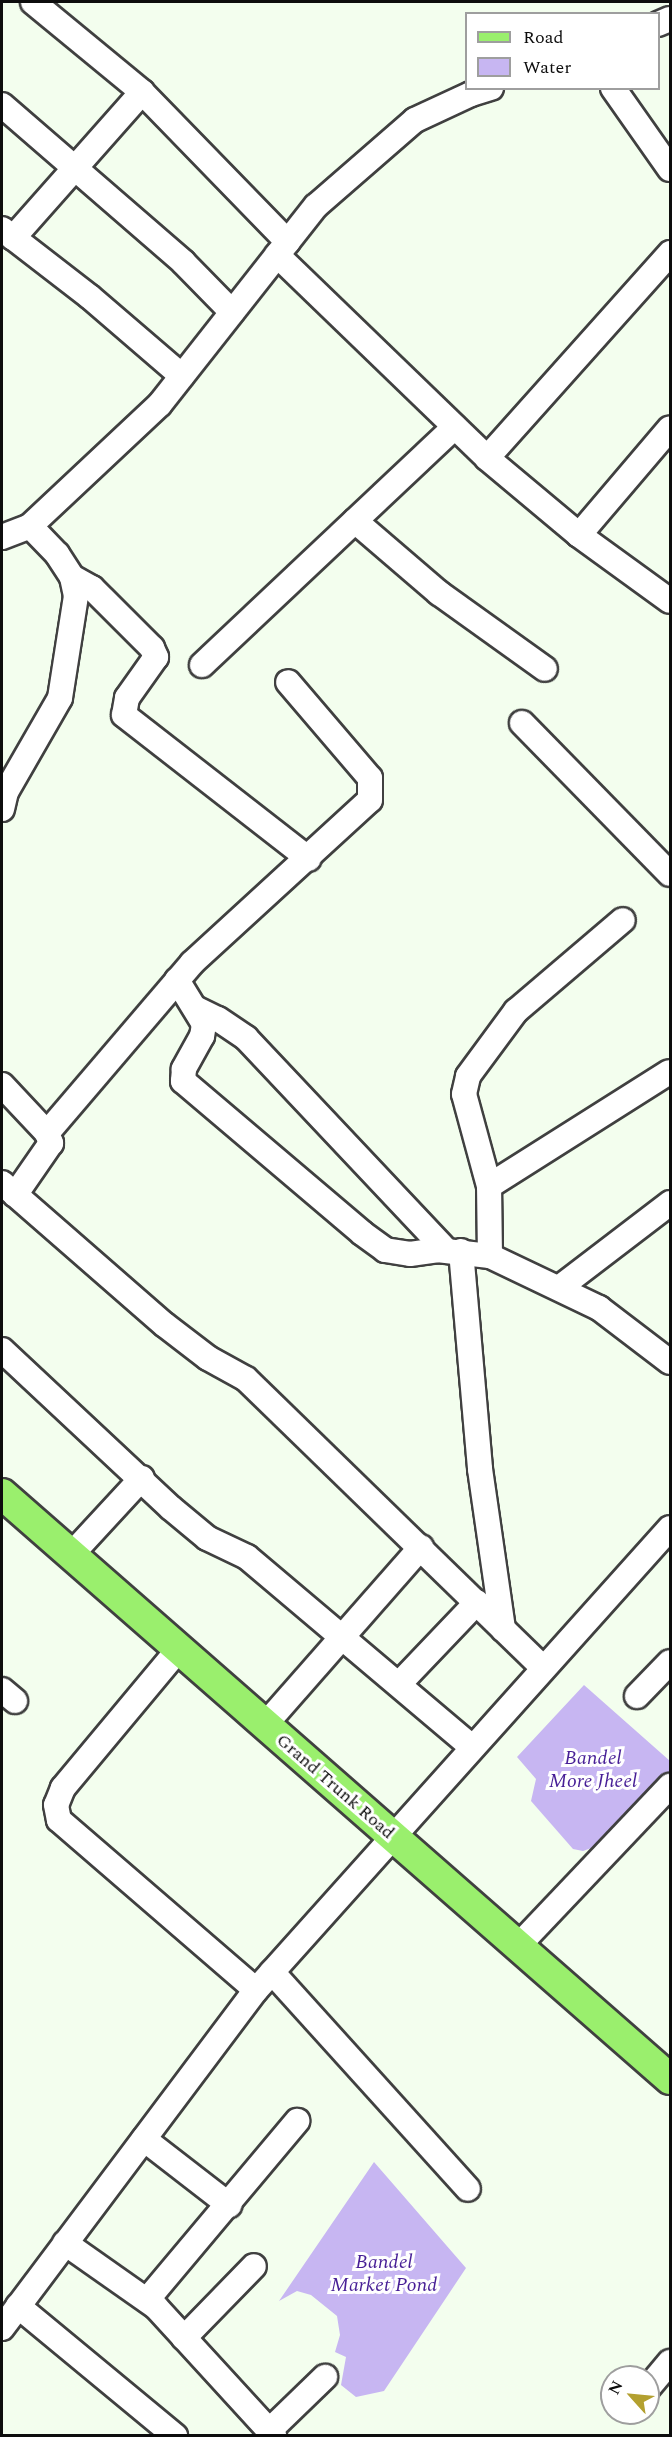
<!DOCTYPE html>
<style>
body{margin:0}
#map{position:relative;width:672px;height:2437px;overflow:hidden;background:#f3feee;font-family:Spectral,serif}
div>[style]{position:absolute}
.water>*{inset:0;background:#c7b6f2}
.roads{filter:drop-shadow(2px 0 #404040) drop-shadow(-2px 0 #404040) drop-shadow(0 2px #404040) drop-shadow(0 -2px #404040)}
.minor>*{height:24px;margin:-12px;padding:0 12px;transform-origin:12px;border-radius:12px;background:#fff}
.major>*{height:30px;margin:-15px;padding:0 15px;transform-origin:15px;border-radius:15px;background:#9aef6d}
span{translate:-50% -50%;white-space:nowrap;text-align:center;line-height:1.15;-webkit-text-stroke:6px #fff;paint-order:stroke}
.street-label{font-size:18px;color:#0d0d0d}
.water-label{font-size:20px;color:#471f96;font-style:italic}
.frame{position:absolute;inset:0;border:3px solid #0d0d0d;pointer-events:none}
.legend{position:absolute;left:465px;top:12px;width:195px;height:78px;box-sizing:border-box;background:#fff;border:2px solid #9e9e9e;margin:0;padding:8px 10px;list-style:none;font-size:18px;color:#0d0d0d}
.legend li{display:flex;align-items:center;gap:12px;height:30px}
.legend b{width:30px;border:2px solid #9e9e9e}
.north{position:absolute;left:600px;top:2365px;width:60px;height:60px;box-sizing:border-box;background:#fff;border:2px solid #9e9e9e;border-radius:50%;rotate:297deg;font-size:16px;font-weight:700;line-height:24px;text-align:center;color:#0d0d0d}
.north::after{content:'';display:block;margin:auto;width:21px;height:27px;background:#b3a02f;clip-path:polygon(50% 0,100% 100%,50% 72%,0 100%)}
</style>
<div id="map">
<div class="water">
<div style="clip-path:polygon(584px 1685px,670px 1761px,670px 1773px,605px 1843px,583px 1851px,573px 1849px,531px 1801px,536px 1779px,517px 1757px)"></div>
<div style="clip-path:polygon(374px 2162px,466px 2268px,384px 2391px,356px 2397px,341px 2385px,346px 2357px,335px 2352px,340px 2335px,337px 2316px,311px 2295px,297px 2291px,279px 2301px)"></div>
</div>
<div class="roads">
<div class="minor">
<div style="left:33px;top:2px;width:141px;rotate:39.5deg"></div>
<div style="left:142px;top:92px;width:209px;rotate:45.8deg"></div>
<div style="left:658px;top:24px;width:13px;rotate:-23deg"></div>
<div style="left:613px;top:88px;width:99px;rotate:54.9deg"></div>
<div style="left:2px;top:105px;width:240px;rotate:40.9deg"></div>
<div style="left:183px;top:262px;width:70px;rotate:45.6deg"></div>
<div style="left:2px;top:229px;width:111px;rotate:37.7deg"></div>
<div style="left:90px;top:297px;width:121px;rotate:40.7deg"></div>
<div style="left:13px;top:238px;width:195px;rotate:-48.5deg"></div>
<div style="left:277px;top:255px;width:292px;rotate:44deg"></div>
<div style="left:487px;top:458px;width:120px;rotate:39.9deg"></div>
<div style="left:579px;top:535px;width:112px;rotate:36deg"></div>
<div style="left:487px;top:458px;width:275px;rotate:-48.2deg"></div>
<div style="left:355px;top:521px;width:111px;rotate:40.6deg"></div>
<div style="left:439px;top:593px;width:130px;rotate:35.6deg"></div>
<div style="left:579px;top:535px;width:140px;rotate:-49.6deg"></div>
<div style="left:2px;top:537px;width:30px;rotate:-21deg"></div>
<div style="left:30px;top:526px;width:178px;rotate:-43.2deg"></div>
<div style="left:160px;top:404px;width:252px;rotate:-51.8deg"></div>
<div style="left:316px;top:206px;width:131px;rotate:-41deg"></div>
<div style="left:415px;top:120px;width:62px;rotate:-24.9deg"></div>
<div style="left:471px;top:94px;width:21px;rotate:-17deg"></div>
<div style="left:72px;top:577px;width:23px;rotate:29deg"></div>
<div style="left:92px;top:588px;width:85px;rotate:45deg"></div>
<div style="left:152px;top:648px;width:10px;rotate:66deg"></div>
<div style="left:156px;top:657px;width:50px;rotate:125.3deg"></div>
<div style="left:127px;top:698px;width:17px;rotate:100deg"></div>
<div style="left:124px;top:715px;width:234px;rotate:37.9deg"></div>
<div style="left:202px;top:665px;width:347px;rotate:-43.3deg"></div>
<div style="left:522px;top:723px;width:211px;rotate:45.6deg"></div>
<div style="left:2px;top:809px;width:17px;rotate:-77deg"></div>
<div style="left:6px;top:792px;width:108px;rotate:-60.1deg"></div>
<div style="left:60px;top:698px;width:103px;rotate:-81.1deg"></div>
<div style="left:76px;top:596px;width:19px;rotate:-102deg"></div>
<div style="left:72px;top:577px;width:27px;rotate:-123deg"></div>
<div style="left:57px;top:554px;width:39px;rotate:-134deg"></div>
<div style="left:177px;top:980px;width:52px;rotate:58.5deg"></div>
<div style="left:204px;top:1024px;width:12px;rotate:99deg"></div>
<div style="left:202px;top:1036px;width:38px;rotate:119deg"></div>
<div style="left:184px;top:1069px;width:12px;rotate:95deg"></div>
<div style="left:183px;top:1081px;width:235px;rotate:40.3deg"></div>
<div style="left:362px;top:1233px;width:29px;rotate:36deg"></div>
<div style="left:385px;top:1250px;width:25px;rotate:9deg"></div>
<div style="left:410px;top:1254px;width:27px;rotate:-8deg"></div>
<div style="left:437px;top:1250px;width:53px;rotate:6.5deg"></div>
<div style="left:490px;top:1256px;width:121px;rotate:25.5deg"></div>
<div style="left:599px;top:1308px;width:89px;rotate:37.3deg"></div>
<div style="left:195px;top:1008px;width:25px;rotate:26deg"></div>
<div style="left:218px;top:1019px;width:34px;rotate:34deg"></div>
<div style="left:246px;top:1038px;width:291px;rotate:46.7deg"></div>
<div style="left:2px;top:1085px;width:66px;rotate:46.8deg"></div>
<div style="left:47px;top:1133px;width:11px;rotate:68deg"></div>
<div style="left:51px;top:1143px;width:63px;rotate:124.7deg"></div>
<div style="left:47px;top:1133px;width:223px;rotate:-49.5deg"></div>
<div style="left:192px;top:963px;width:241px;rotate:-42.5deg"></div>
<div style="left:370px;top:800px;width:22px;rotate:-90deg"></div>
<div style="left:370px;top:778px;width:126px;rotate:-130.5deg"></div>
<div style="left:2px;top:1183px;width:216px;rotate:41.1deg"></div>
<div style="left:165px;top:1325px;width:54px;rotate:37.5deg"></div>
<div style="left:208px;top:1358px;width:43px;rotate:28.9deg"></div>
<div style="left:246px;top:1379px;width:414px;rotate:44.2deg"></div>
<div style="left:489px;top:1186px;width:213px;rotate:-32.3deg"></div>
<div style="left:461px;top:1251px;width:219px;rotate:85deg"></div>
<div style="left:480px;top:1469px;width:162px;rotate:81.8deg"></div>
<div style="left:490px;top:1256px;width:70px;rotate:-90.8deg"></div>
<div style="left:489px;top:1186px;width:95px;rotate:-105.2deg"></div>
<div style="left:464px;top:1094px;width:18px;rotate:-77deg"></div>
<div style="left:468px;top:1076px;width:81px;rotate:-53.6deg"></div>
<div style="left:516px;top:1011px;width:140px;rotate:-40.4deg"></div>
<div style="left:559px;top:1288px;width:140px;rotate:-37.4deg"></div>
<div style="left:2px;top:1350px;width:231px;rotate:43.1deg"></div>
<div style="left:171px;top:1508px;width:47px;rotate:39.8deg"></div>
<div style="left:207px;top:1538px;width:44px;rotate:25.4deg"></div>
<div style="left:247px;top:1557px;width:294px;rotate:40.2deg"></div>
<div style="left:70px;top:1556px;width:106px;rotate:-47.3deg"></div>
<div style="left:178px;top:1650px;width:180px;rotate:129.8deg"></div>
<div style="left:63px;top:1788px;width:18px;rotate:112deg"></div>
<div style="left:56px;top:1805px;width:15px;rotate:79deg"></div>
<div style="left:59px;top:1820px;width:260px;rotate:40.8deg"></div>
<div style="left:399px;top:1684px;width:113px;rotate:-46.4deg"></div>
<div style="left:2px;top:1690px;width:17px;rotate:40deg"></div>
<div style="left:637px;top:1696px;width:47px;rotate:-45.9deg"></div>
<div style="left:264px;top:1726px;width:238px;rotate:-48.7deg"></div>
<div style="left:518px;top:1946px;width:221px;rotate:-46.5deg"></div>
<div style="left:272px;top:1972px;width:292px;rotate:47.9deg"></div>
<div style="left:144px;top:2139px;width:108px;rotate:37.8deg"></div>
<div style="left:65px;top:2243px;width:111px;rotate:35.1deg"></div>
<div style="left:156px;top:2307px;width:175px;rotate:47.5deg"></div>
<div style="left:147px;top:2300px;width:234px;rotate:-50deg"></div>
<div style="left:18px;top:2306px;width:204px;rotate:39.6deg"></div>
<div style="left:2px;top:2328px;width:423px;rotate:-53.1deg"></div>
<div style="left:256px;top:1990px;width:620px;rotate:-48.14deg"></div>
<div style="left:184px;top:2338px;width:100px;rotate:-45.8deg"></div>
<div style="left:648px;top:2388px;width:34px;rotate:-50deg"></div>
<div style="left:269px;top:2431px;width:78px;rotate:-44deg"></div>
</div>
<div class="major">
<div style="left:2px;top:1494px;width:888px;rotate:41.21deg"></div>
</div>
</div>
<div class="street-label">
<span style="left:335px;top:1787px;rotate:41deg">Grand Trunk Road</span>
</div>
<div class="water-label">
<span style="left:593px;top:1770px">Bandel<br>More Jheel</span>
<span style="left:384px;top:2274px">Bandel<br>Market Pond</span>
</div>
<div class="frame"></div>
<ul class="legend">
<li><b style="height:8px;background:#9aef6d"></b>Road</li>
<li><b style="height:16px;background:#c7b6f2"></b>Water</li>
</ul>
<div class="north">N</div>
</div>
